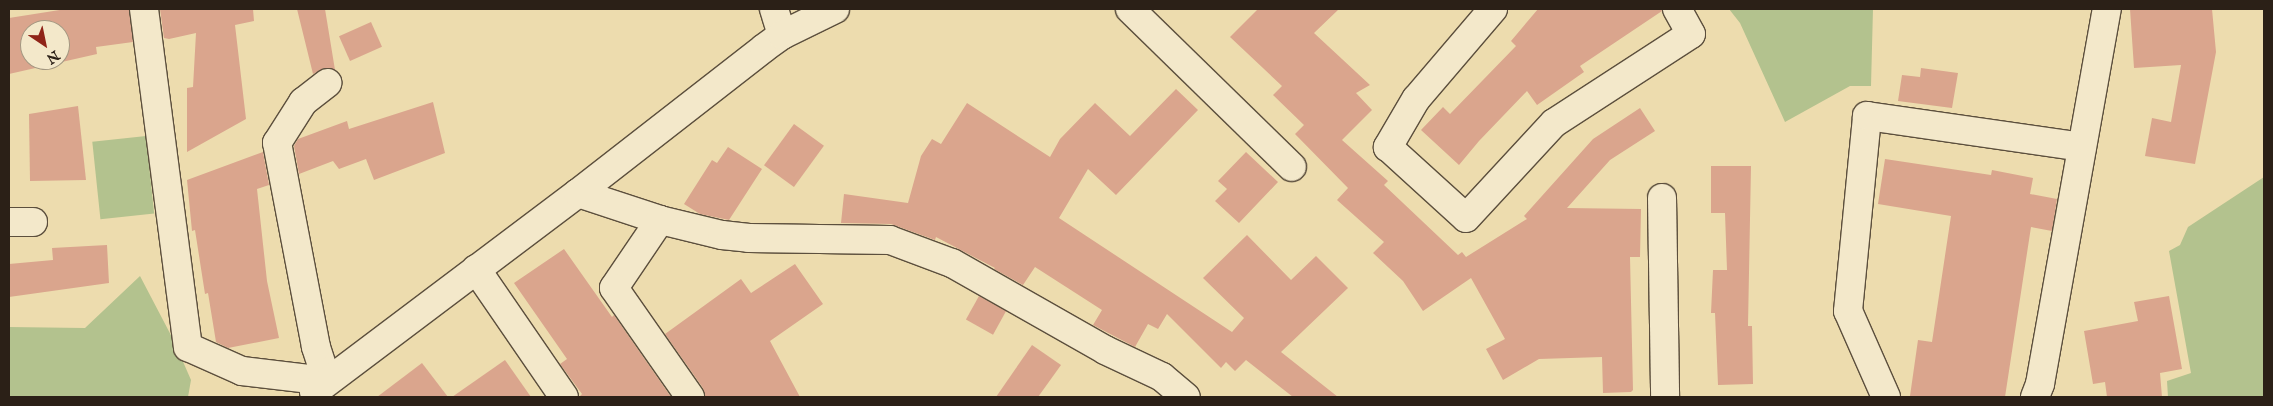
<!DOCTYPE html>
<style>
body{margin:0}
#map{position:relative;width:2273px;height:406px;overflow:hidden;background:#eddcae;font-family:"IM FELL English",serif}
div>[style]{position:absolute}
.green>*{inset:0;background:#b3c28e;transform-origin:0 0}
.building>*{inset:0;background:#daa58d;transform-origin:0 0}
.roads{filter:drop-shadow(1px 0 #5c4f3d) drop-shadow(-1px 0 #5c4f3d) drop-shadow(0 1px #5c4f3d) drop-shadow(0 -1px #5c4f3d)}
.minor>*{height:28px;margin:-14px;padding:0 14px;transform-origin:14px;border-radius:14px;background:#f3e8ca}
span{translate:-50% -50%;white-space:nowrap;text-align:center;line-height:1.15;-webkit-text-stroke:4.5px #f3e8ca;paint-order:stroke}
.frame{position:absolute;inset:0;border:10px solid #2b2017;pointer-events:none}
.north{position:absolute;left:20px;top:20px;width:50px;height:50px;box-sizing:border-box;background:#f3e8ca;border:1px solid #a39882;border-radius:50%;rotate:146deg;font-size:14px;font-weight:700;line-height:20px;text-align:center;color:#2b2017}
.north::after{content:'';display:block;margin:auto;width:18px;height:22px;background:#8f2418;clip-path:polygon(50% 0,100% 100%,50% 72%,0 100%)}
</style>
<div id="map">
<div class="green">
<div style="clip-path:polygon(1729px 9px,1873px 9px,1871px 86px,1850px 86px,1785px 122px,1740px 23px)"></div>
<div style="left:146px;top:136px;width:78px;height:54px;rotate:84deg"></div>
<div style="clip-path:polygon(2264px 177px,2264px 397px,2168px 397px,2167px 381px,2191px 373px,2169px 251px,2180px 245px,2188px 227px)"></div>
<div style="clip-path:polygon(140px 276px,174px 341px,191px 380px,188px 397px,9px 397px,9px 327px,85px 328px)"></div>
</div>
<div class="building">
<div style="clip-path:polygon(evenodd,66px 9px,129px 9px,133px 42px,96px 47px,97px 54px,9px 74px,9px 18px,66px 9px,30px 30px,60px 30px,60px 60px,30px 60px,30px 30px)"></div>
<div style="clip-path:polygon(160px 9px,253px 9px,254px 21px,235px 25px,246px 119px,187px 152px,187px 88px,193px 87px,196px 33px,169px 39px,164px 38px)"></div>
<div style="clip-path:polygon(297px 9px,325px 9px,335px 70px,324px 68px,313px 74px)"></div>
<div style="clip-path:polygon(1258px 9px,1339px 9px,1314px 33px,1370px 85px,1356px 93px,1372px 110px,1342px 140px,1388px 181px,1384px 185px,1458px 255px,1462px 252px,1466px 257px,1527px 219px,1524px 216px,1593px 139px,1640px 108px,1655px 131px,1610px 160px,1567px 208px,1641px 209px,1640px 257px,1630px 257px,1633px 390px,1631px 392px,1603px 393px,1602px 357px,1539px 359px,1503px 380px,1486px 349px,1505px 339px,1471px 278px,1423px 311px,1403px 281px,1373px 253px,1384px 242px,1337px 200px,1348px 188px,1295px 134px,1304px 125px,1273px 95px,1282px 86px,1230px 37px)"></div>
<div style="clip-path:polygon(1538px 9px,1661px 9px,1662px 11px,1580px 66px,1584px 72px,1537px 105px,1527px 91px,1479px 141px,1459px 165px,1421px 130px,1443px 107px,1450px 114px,1516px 46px,1511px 41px)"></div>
<div style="clip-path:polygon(2130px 9px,2212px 9px,2216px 52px,2195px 164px,2145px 156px,2152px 118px,2171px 122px,2181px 65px,2134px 68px)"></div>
<div style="left:371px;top:22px;width:27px;height:35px;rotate:66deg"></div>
<div style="clip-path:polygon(1921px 68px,1958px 73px,1952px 108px,1898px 101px,1902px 75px,1920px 77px)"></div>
<div style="clip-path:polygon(1176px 89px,1198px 110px,1116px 195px,1088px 169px,1059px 218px,1232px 332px,1244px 318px,1203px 278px,1247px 235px,1291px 280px,1316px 256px,1348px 288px,1281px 352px,1338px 397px,1293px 397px,1246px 360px,1235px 371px,1226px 362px,1221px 368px,1167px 314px,1158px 329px,1148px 324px,1135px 347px,1093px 325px,1102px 310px,1035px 267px,1023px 285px,994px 269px,995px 268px,936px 237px,935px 240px,891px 224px,841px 223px,844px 194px,908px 203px,921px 156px,932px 139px,941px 144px,967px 103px,1050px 157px,1060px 139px,1095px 103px,1130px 136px)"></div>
<div style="clip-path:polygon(433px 102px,445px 153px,374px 180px,366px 159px,339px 169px,333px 161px,299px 174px,294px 146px,298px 139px,347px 121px,349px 129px)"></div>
<div style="clip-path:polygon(78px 106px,86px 180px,30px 181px,29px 114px)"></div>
<div style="left:794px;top:124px;width:37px;height:51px;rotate:36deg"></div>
<div style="clip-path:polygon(728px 147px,762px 169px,729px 220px,700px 214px,684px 204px,712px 160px,717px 163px)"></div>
<div style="clip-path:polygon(263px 152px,269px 185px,257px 189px,267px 281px,279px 338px,228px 348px,216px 342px,208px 293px,205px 294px,195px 230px,192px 231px,187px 180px)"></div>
<div style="clip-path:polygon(1246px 152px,1278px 182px,1239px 223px,1215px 201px,1227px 189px,1218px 181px)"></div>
<div style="clip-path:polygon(1885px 159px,1991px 175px,1992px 170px,2033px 178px,2030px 194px,2057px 199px,2052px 231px,2031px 227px,2005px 397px,1910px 396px,1918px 340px,1932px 342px,1951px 216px,1878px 204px)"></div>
<div style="clip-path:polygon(1711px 166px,1751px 166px,1748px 326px,1752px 326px,1753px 384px,1718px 385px,1715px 313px,1711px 313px,1713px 270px,1727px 270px,1725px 213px,1711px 213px)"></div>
<div style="clip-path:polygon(107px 245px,109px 283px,9px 297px,9px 264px,53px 260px,52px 248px)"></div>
<div style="clip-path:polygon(564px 249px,612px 317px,614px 315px,671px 397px,579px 397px,582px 394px,560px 364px,567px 359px,514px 283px)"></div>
<div style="clip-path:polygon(795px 264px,823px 304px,770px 341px,800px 397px,705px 397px,703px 388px,665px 334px,741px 279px,751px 293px)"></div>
<div style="left:979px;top:296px;width:31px;height:27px;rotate:29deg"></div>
<div style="clip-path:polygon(2169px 296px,2182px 369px,2160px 373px,2162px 397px,2107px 397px,2105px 382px,2093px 384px,2084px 331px,2138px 321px,2134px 302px)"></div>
<div style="clip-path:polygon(1032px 345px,1061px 365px,1038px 397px,996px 397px)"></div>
<div style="clip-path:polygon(505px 360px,531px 397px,452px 397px)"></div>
<div style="clip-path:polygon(422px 363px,448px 397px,377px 397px)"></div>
</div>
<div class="roads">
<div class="minor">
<div style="left:144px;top:9px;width:341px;rotate:82.6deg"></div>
<div style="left:188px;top:347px;width:59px;rotate:24deg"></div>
<div style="left:242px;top:371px;width:86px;rotate:6.7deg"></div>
<div style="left:327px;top:381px;width:36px;rotate:-108deg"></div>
<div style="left:316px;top:347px;width:208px;rotate:-100.8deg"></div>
<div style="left:277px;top:143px;width:49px;rotate:-57.6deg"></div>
<div style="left:303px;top:102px;width:31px;rotate:-38deg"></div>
<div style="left:774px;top:9px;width:27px;rotate:73deg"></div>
<div style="left:1130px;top:9px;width:226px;rotate:44.3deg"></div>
<div style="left:1493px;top:9px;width:118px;rotate:130.5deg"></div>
<div style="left:1416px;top:99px;width:56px;rotate:120.3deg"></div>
<div style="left:1388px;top:147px;width:105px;rotate:42.3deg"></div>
<div style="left:1466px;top:218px;width:129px;rotate:-47.2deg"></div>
<div style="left:1554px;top:123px;width:163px;rotate:-33deg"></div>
<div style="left:1691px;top:34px;width:29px;rotate:-119deg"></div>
<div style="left:578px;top:193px;width:86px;rotate:18.2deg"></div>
<div style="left:660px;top:220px;width:64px;rotate:13.6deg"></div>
<div style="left:722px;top:235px;width:27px;rotate:6deg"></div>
<div style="left:749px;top:238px;width:141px;rotate:0.8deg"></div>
<div style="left:890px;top:240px;width:66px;rotate:20.4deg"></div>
<div style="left:952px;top:263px;width:176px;rotate:29.6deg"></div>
<div style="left:1105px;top:350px;width:63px;rotate:25.3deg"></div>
<div style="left:1162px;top:377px;width:31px;rotate:40deg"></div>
<div style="left:1662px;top:198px;width:199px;rotate:89.1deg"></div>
<div style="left:660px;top:220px;width:82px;rotate:124.1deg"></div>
<div style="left:614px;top:288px;width:133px;rotate:55.1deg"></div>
<div style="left:9px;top:222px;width:24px"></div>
<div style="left:476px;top:269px;width:155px;rotate:55.5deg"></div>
<div style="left:314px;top:392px;width:331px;rotate:-37deg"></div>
<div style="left:578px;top:193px;width:236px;rotate:-37.9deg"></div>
<div style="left:764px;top:48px;width:22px;rotate:-36deg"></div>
<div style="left:782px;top:35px;width:59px;rotate:-26.1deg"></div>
<div style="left:1886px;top:397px;width:94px;rotate:-113.8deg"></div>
<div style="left:1848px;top:311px;width:196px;rotate:-84.4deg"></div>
<div style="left:1867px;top:116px;width:217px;rotate:8.2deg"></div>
<div style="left:2035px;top:397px;width:14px;rotate:-69deg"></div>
<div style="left:2040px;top:384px;width:381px;rotate:-79.9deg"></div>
</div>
</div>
<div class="frame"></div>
<div class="north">N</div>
</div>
